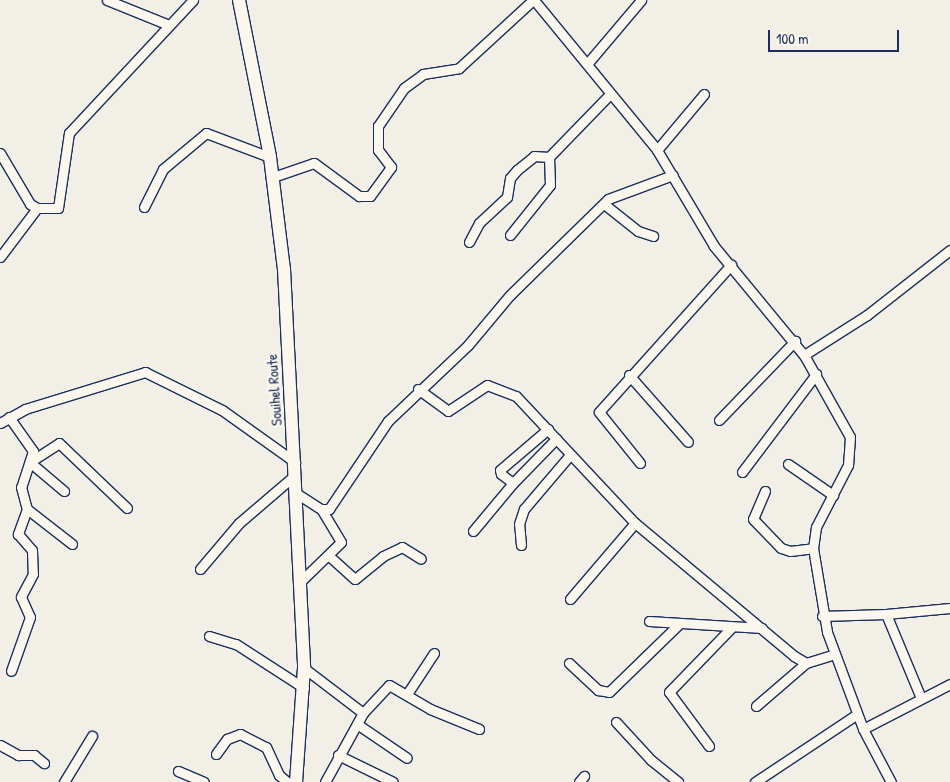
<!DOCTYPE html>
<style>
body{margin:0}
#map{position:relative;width:950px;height:782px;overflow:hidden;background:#f2efe6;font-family:"Patrick Hand",sans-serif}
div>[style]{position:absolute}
.roads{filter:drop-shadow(1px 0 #1b2f5e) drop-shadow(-1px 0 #1b2f5e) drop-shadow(0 1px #1b2f5e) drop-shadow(0 -1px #1b2f5e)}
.minor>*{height:9px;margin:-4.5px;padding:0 4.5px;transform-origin:4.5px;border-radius:4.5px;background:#fbf7ec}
.secondary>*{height:12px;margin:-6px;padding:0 6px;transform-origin:6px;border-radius:6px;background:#fbf7ec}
span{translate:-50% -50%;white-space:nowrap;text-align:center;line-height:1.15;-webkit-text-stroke:5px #fbf7ec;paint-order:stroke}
.street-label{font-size:15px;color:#1b2f5e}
.scale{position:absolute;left:768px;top:30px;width:131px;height:22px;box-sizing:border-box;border:2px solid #1b2f5e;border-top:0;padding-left:6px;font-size:15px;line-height:18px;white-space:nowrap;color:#1b2f5e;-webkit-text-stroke:4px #fbf7ec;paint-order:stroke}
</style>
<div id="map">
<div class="roads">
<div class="minor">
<div style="left:107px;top:0;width:67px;rotate:22deg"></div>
<div style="left:534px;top:0;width:194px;rotate:50.6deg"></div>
<div style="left:657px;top:150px;width:112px;rotate:59.3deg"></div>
<div style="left:714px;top:246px;width:141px;rotate:50.5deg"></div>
<div style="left:804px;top:355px;width:94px;rotate:60.7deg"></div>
<div style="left:850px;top:437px;width:28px;rotate:94deg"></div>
<div style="left:848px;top:465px;width:70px;rotate:117.3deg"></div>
<div style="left:816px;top:527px;width:21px;rotate:98deg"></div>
<div style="left:813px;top:548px;width:85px;rotate:80.5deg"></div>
<div style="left:827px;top:632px;width:103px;rotate:69.6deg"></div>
<div style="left:863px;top:729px;width:98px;rotate:-27.3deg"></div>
<div style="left:587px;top:64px;width:84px;rotate:-49.8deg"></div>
<div style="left:657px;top:150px;width:73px;rotate:-50deg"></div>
<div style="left:0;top:153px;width:59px;rotate:59.5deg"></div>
<div style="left:30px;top:204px;width:8px;rotate:30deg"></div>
<div style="left:37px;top:208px;width:21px"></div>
<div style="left:58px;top:208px;width:76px;rotate:-81.7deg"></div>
<div style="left:69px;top:133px;width:182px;rotate:-47deg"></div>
<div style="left:273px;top:177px;width:43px;rotate:-18.9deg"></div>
<div style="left:314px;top:163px;width:56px;rotate:36.3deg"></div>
<div style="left:359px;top:196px;width:11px"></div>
<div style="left:370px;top:196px;width:36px;rotate:-54deg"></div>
<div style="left:391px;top:167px;width:21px;rotate:-127deg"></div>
<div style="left:378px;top:150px;width:24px;rotate:-90deg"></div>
<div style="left:378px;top:126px;width:46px;rotate:-55.6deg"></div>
<div style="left:404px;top:88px;width:24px;rotate:-36deg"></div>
<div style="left:423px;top:74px;width:36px;rotate:-9deg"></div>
<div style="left:459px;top:68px;width:100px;rotate:-42.6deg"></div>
<div style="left:604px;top:204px;width:43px;rotate:38.5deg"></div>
<div style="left:638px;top:231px;width:16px;rotate:18deg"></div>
<div style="left:144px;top:207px;width:42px;rotate:-63.4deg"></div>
<div style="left:163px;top:169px;width:56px;rotate:-39.9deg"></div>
<div style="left:206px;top:133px;width:68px;rotate:20.6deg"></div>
<div style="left:510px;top:235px;width:64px;rotate:-51.3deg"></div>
<div style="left:550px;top:185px;width:28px;rotate:-92deg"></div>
<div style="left:469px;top:242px;width:21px;rotate:-62deg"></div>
<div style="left:479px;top:223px;width:38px;rotate:-43deg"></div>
<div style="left:507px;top:197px;width:19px;rotate:-81deg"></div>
<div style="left:510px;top:178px;width:11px;rotate:-49deg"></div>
<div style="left:517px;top:170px;width:22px;rotate:-39deg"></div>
<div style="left:534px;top:156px;width:15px;rotate:4deg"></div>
<div style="left:549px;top:157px;width:88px;rotate:-45.9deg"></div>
<div style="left:0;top:257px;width:61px;rotate:-52.9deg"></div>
<div style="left:804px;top:355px;width:75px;rotate:-32.4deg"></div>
<div style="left:867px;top:315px;width:105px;rotate:-38.1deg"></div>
<div style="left:629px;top:375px;width:89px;rotate:48.6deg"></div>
<div style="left:418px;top:389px;width:37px;rotate:36deg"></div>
<div style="left:448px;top:411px;width:47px;rotate:-33.7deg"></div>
<div style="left:487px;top:385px;width:31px;rotate:21deg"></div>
<div style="left:516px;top:396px;width:174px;rotate:46.9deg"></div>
<div style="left:635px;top:523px;width:207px;rotate:39.9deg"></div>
<div style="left:794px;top:656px;width:14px;rotate:30deg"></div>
<div style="left:806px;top:663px;width:28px;rotate:-17deg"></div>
<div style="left:9px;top:417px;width:42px;rotate:54.8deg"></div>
<div style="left:33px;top:451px;width:38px;rotate:108deg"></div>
<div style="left:21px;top:487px;width:23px;rotate:75deg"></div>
<div style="left:27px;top:509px;width:27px;rotate:110deg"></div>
<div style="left:18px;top:534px;width:21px;rotate:49deg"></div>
<div style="left:32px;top:550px;width:24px;rotate:88deg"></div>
<div style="left:33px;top:574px;width:26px;rotate:118deg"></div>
<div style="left:21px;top:597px;width:22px;rotate:66deg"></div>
<div style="left:30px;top:617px;width:57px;rotate:109.4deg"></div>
<div style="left:719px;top:420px;width:110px;rotate:-46.1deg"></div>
<div style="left:0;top:423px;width:29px;rotate:-29deg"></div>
<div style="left:25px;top:409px;width:126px;rotate:-17.1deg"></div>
<div style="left:145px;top:372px;width:86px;rotate:26.3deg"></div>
<div style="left:222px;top:410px;width:90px;rotate:35.5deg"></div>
<div style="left:548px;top:429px;width:63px;rotate:139.5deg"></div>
<div style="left:500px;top:470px;width:4px;rotate:76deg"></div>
<div style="left:501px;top:474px;width:15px;rotate:37deg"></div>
<div style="left:513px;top:483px;width:62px;rotate:-45.7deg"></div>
<div style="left:33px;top:460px;width:31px;rotate:-33deg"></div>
<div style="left:59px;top:443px;width:94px;rotate:43.7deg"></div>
<div style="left:640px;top:463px;width:65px;rotate:-128.8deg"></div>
<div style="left:599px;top:412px;width:198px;rotate:-48.1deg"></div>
<div style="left:32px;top:464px;width:42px;rotate:40.2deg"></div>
<div style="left:788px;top:464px;width:55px;rotate:34.6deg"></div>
<div style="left:742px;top:472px;width:123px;rotate:-52.9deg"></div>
<div style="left:765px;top:491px;width:30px;rotate:113deg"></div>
<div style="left:753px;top:519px;width:40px;rotate:46deg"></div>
<div style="left:781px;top:548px;width:9px;rotate:18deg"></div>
<div style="left:790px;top:551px;width:23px;rotate:-7deg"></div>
<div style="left:296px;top:493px;width:30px;rotate:33deg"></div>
<div style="left:321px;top:509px;width:8px"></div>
<div style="left:329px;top:509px;width:106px;rotate:-56.2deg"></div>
<div style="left:388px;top:421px;width:110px;rotate:-43.5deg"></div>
<div style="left:468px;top:345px;width:65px;rotate:-50deg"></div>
<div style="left:510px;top:295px;width:137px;rotate:-44.4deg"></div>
<div style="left:608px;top:199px;width:69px;rotate:-20.3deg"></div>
<div style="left:27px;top:509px;width:57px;rotate:37.9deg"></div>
<div style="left:473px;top:531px;width:62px;rotate:-50.2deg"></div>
<div style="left:521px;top:545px;width:21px;rotate:-95deg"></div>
<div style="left:519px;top:524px;width:16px;rotate:-72deg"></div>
<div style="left:524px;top:509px;width:71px;rotate:-49.6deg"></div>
<div style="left:328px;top:555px;width:36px;rotate:42deg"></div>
<div style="left:355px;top:579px;width:36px;rotate:-39deg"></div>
<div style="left:383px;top:556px;width:21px;rotate:-25deg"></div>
<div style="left:402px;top:547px;width:22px;rotate:32deg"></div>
<div style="left:200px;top:569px;width:60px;rotate:-49.7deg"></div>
<div style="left:239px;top:523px;width:74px;rotate:-40.6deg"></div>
<div style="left:300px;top:582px;width:57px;rotate:-44.3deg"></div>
<div style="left:341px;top:542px;width:37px;rotate:-121deg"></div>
<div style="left:570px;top:599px;width:100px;rotate:-49.5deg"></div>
<div style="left:886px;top:614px;width:64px;rotate:-5.4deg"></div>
<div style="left:822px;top:616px;width:64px;rotate:-1.8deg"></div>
<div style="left:886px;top:614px;width:91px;rotate:67.4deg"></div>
<div style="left:649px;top:621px;width:113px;rotate:3.5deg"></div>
<div style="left:209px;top:636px;width:28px;rotate:17deg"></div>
<div style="left:236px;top:644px;width:81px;rotate:32.9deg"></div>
<div style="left:569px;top:663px;width:40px;rotate:43deg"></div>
<div style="left:598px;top:690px;width:11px;rotate:10deg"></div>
<div style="left:609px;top:692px;width:99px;rotate:-44.2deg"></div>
<div style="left:304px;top:668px;width:74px;rotate:37.3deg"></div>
<div style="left:407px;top:694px;width:49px;rotate:-56.6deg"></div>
<div style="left:756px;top:706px;width:66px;rotate:-40.7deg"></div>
<div style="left:616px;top:722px;width:52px;rotate:47.4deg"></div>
<div style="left:651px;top:760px;width:35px;rotate:39deg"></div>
<div style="left:357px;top:724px;width:60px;rotate:34.2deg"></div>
<div style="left:863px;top:729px;width:60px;rotate:62.2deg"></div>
<div style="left:0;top:745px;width:21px;rotate:29deg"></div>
<div style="left:18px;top:755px;width:16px"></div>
<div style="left:34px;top:755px;width:13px;rotate:39deg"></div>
<div style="left:709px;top:746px;width:67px;rotate:-126.5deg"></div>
<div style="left:669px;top:692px;width:91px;rotate:-45.9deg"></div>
<div style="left:216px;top:754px;width:19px;rotate:-54deg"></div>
<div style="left:227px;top:739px;width:14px;rotate:-21deg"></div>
<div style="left:240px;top:734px;width:29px;rotate:27deg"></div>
<div style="left:266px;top:747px;width:31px;rotate:65deg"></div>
<div style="left:279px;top:775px;width:11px;rotate:41deg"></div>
<div style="left:338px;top:755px;width:61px;rotate:26.1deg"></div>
<div style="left:178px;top:771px;width:28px;rotate:23deg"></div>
<div style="left:64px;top:782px;width:54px;rotate:-58.7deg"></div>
<div style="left:325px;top:782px;width:79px;rotate:-61.2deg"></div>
<div style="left:363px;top:713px;width:38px;rotate:-47deg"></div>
<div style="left:389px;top:685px;width:48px;rotate:30.3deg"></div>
<div style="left:430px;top:709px;width:53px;rotate:22.2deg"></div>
<div style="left:579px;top:782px;width:8px;rotate:-50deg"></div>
<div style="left:755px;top:782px;width:121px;rotate:-33.6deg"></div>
</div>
<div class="secondary">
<div style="left:239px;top:0;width:160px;rotate:78.8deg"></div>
<div style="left:270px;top:157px;width:113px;rotate:82.9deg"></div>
<div style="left:284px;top:269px;width:400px;rotate:87.1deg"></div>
<div style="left:304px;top:668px;width:114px;rotate:94deg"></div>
</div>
</div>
<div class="street-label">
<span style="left:274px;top:390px;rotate:-94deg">Souihel Route</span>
</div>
<div class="scale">100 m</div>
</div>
